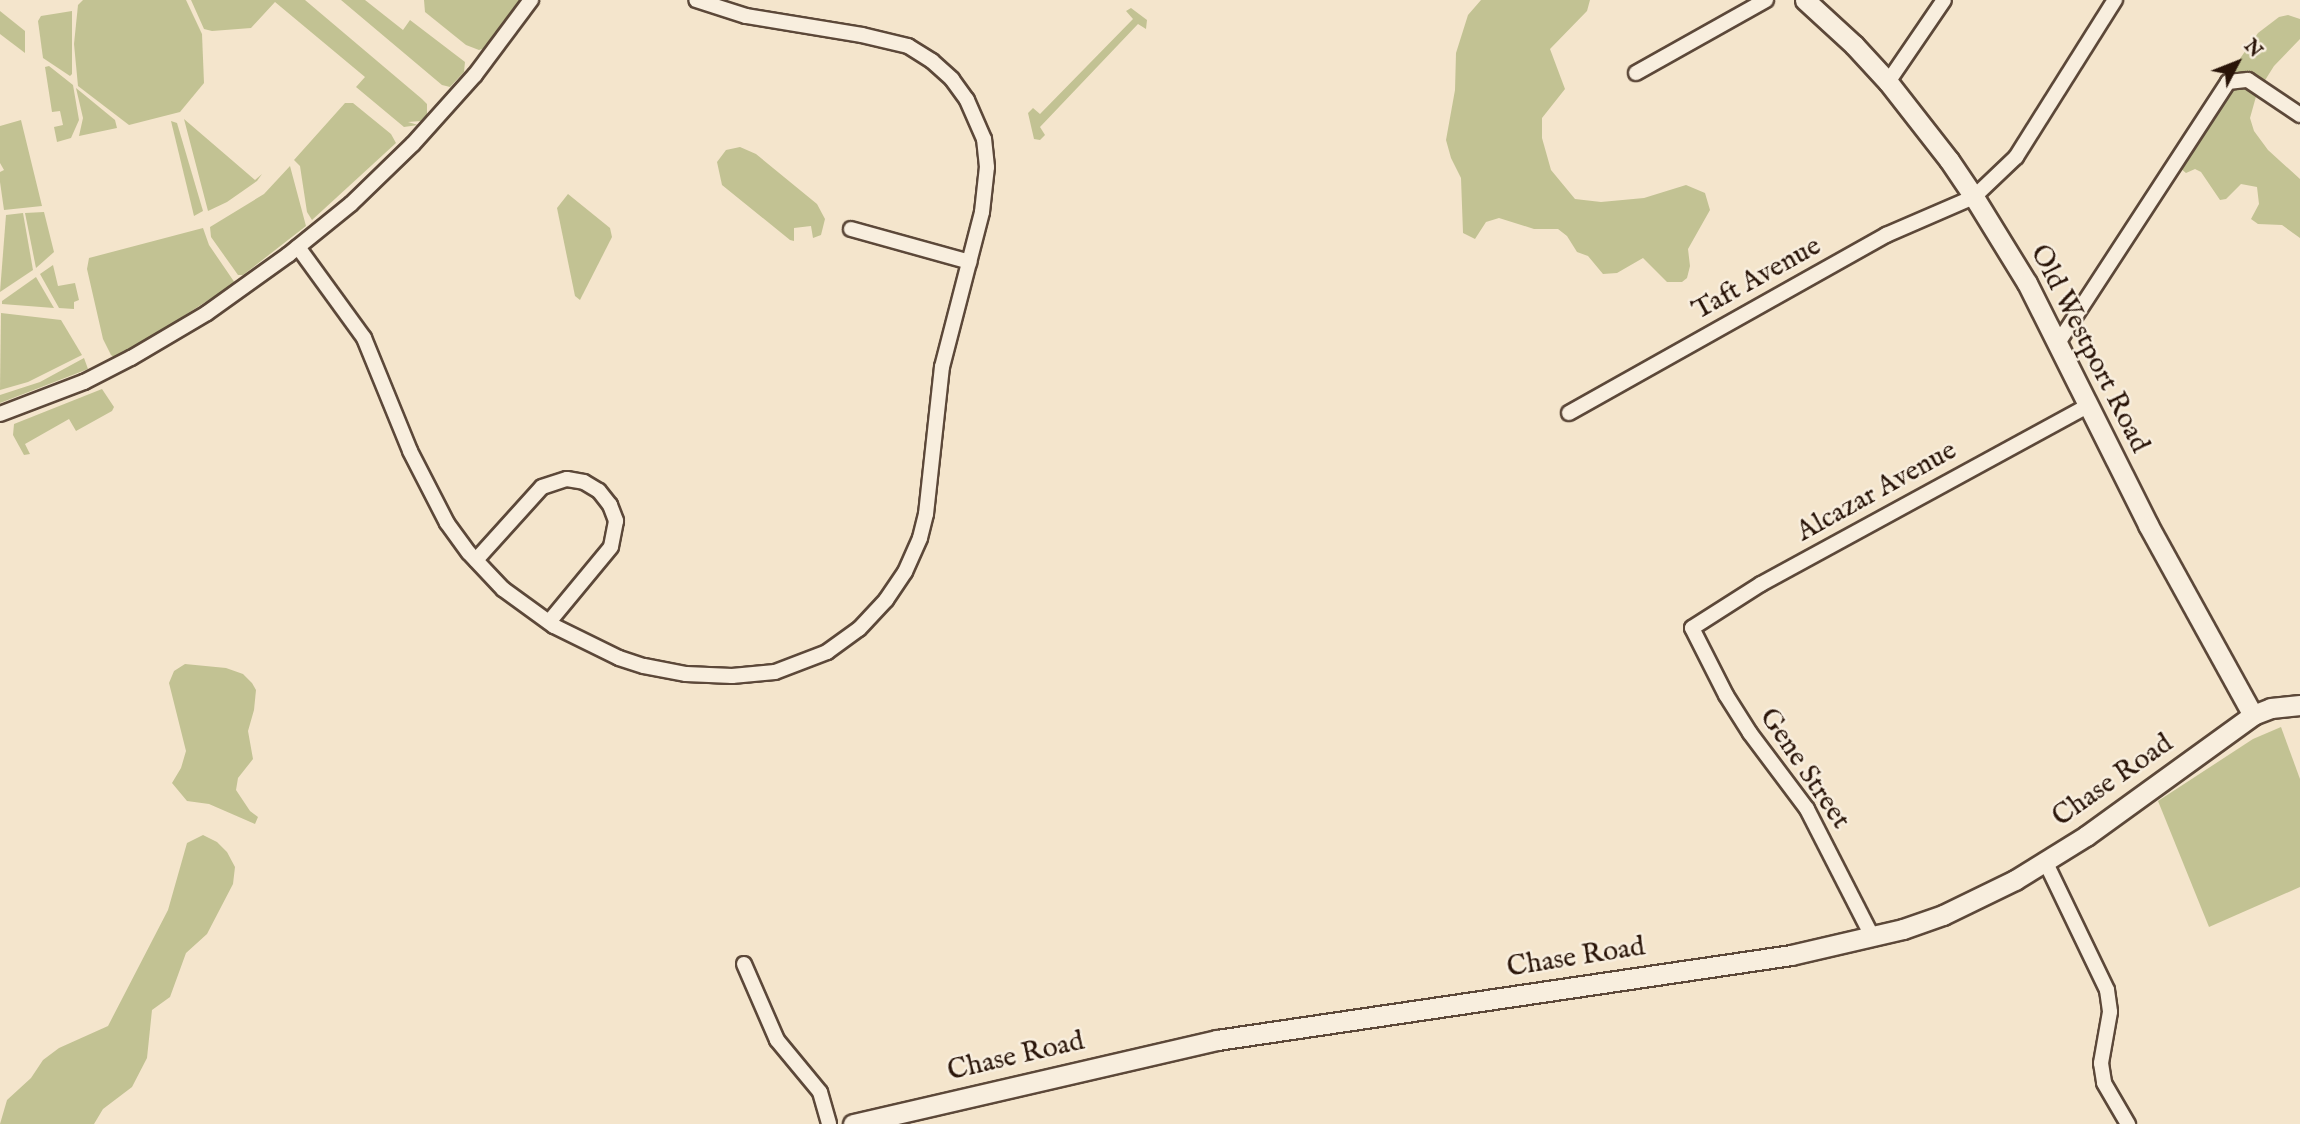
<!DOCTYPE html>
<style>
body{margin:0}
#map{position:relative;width:2300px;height:1124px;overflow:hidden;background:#f4e5cc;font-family:"IM FELL English",serif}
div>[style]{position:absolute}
.green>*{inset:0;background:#c2c293}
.roads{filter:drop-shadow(2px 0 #5c4839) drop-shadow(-2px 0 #5c4839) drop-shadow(0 2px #5c4839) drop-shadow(0 -2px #5c4839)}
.street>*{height:14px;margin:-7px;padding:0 7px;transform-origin:7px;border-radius:7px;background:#f8eede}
.secondary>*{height:19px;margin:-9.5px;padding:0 9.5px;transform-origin:9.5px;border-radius:9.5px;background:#f8eede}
span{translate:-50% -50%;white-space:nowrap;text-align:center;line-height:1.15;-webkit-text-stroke:5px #f8eede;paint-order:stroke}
.street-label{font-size:28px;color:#291408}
.north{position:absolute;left:2202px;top:28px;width:70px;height:70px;-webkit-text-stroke:5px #f8eede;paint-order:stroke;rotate:48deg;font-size:19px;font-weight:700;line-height:28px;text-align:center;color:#291408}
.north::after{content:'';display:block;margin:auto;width:24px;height:32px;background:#291408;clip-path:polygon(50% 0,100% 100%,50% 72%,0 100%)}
</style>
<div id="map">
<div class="green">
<div style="clip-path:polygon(83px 0,186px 0,202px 34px,204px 83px,180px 112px,129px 125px,78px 86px,74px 44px,78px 5px)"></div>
<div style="clip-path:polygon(191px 0,305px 0,422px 99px,427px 104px,427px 115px,421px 121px,408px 122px,418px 125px,404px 127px,356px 87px,365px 77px,275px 2px,251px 28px,212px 31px,204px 29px)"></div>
<div style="clip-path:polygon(341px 0,365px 0,403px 30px,410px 20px,465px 62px,464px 72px,450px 87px,442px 85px)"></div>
<div style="clip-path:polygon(424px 0,520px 0,485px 48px,479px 50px,466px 45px,425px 12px)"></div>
<div style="clip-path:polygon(1481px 0,1590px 0,1587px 11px,1550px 49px,1565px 89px,1542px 118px,1542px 138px,1551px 170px,1575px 199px,1601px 202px,1644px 198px,1686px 185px,1705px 193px,1710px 210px,1688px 249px,1690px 266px,1687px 278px,1682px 282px,1667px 282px,1643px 258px,1617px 273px,1603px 274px,1588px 256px,1577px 252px,1567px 236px,1558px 229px,1534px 229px,1499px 218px,1486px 222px,1475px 239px,1463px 233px,1461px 178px,1451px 158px,1446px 140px,1455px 90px,1456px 53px,1468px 15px)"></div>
<div style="clip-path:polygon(1131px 8px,1147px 20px,1146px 29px,1138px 24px,1040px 127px,1045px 135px,1040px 140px,1034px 139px,1028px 113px,1033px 108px,1040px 114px,1133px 19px,1126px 11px)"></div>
<div style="clip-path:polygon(0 11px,25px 31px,25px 53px,0 34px)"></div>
<div style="clip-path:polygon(72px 11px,72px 74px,70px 76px,43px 58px,38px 21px,41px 16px)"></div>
<div style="clip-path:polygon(2288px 15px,2300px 19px,2300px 39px,2274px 66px,2257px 93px,2250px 118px,2254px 131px,2268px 150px,2300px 179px,2300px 238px,2282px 225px,2258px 224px,2251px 219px,2259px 204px,2257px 187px,2241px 184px,2226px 199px,2220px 200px,2201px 172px,2195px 169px,2186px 173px,2180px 168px,2196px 121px,2258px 33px,2279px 17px)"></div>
<div style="clip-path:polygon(49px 66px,73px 85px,79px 120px,71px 138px,57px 142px,54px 127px,63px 125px,60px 111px,52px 112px,45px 67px)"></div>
<div style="clip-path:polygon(76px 88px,115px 120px,117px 128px,79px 136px,83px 118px)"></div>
<div style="clip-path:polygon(345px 103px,353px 103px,391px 134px,396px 143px,312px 220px,307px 212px,300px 166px,294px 160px)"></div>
<div style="clip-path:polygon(184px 119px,255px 180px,262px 174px,257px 181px,227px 202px,208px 211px)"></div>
<div style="clip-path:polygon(21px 120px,42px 206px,4px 210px,0 182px,0 172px,4px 170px,0 163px,0 126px)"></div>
<div style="clip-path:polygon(171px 121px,177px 123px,203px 211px,194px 216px)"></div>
<div style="clip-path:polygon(740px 147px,756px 154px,817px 204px,825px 219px,821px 235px,813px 238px,811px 226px,794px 228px,794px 241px,790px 240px,722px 185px,717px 162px,726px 150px)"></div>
<div style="clip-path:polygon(290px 166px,306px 226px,243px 275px,238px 275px,211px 237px,210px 227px,264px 194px)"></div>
<div style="clip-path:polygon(568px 194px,610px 228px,612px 237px,580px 300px,575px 296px,557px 208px)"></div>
<div style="clip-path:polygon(44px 212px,54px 252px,36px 268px,25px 213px)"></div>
<div style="clip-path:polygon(23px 213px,33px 270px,0 292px,6px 215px)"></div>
<div style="clip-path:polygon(203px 228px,209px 245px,235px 283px,140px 344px,114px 357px,111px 355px,103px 339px,87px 269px,89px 258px)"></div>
<div style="clip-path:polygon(53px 265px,58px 286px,75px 283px,79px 300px,74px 302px,74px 309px,59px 308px,40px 274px)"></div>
<div style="clip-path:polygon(36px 277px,54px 308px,2px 304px,2px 301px)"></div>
<div style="clip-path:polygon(1px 313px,61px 320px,82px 355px,28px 382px,0 390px)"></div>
<div style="clip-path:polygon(84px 358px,88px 369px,0 403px,0 395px,40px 382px)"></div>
<div style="clip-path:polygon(102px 389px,114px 407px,112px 411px,76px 431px,69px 419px,25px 444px,30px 454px,24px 455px,13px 435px,14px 424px)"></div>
<div style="clip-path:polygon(185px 664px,226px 668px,243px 674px,252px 683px,256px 690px,254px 710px,248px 731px,253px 759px,238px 778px,236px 790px,250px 811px,258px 817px,255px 824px,209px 804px,187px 801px,172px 783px,181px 768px,186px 751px,169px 683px,174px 671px)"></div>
<div style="clip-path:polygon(2281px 727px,2300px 779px,2300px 887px,2209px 927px,2158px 801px,2253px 739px)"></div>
<div style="clip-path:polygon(203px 835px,217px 842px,227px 852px,235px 867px,233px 884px,207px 934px,186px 953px,170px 997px,152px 1010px,147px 1058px,132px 1087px,103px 1109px,94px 1124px,0 1124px,7px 1100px,31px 1078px,43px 1060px,59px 1048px,108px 1026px,168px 910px,187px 843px)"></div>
</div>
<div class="roads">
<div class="street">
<div style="left:1636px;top:73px;width:149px;rotate:-29.3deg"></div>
<div style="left:1888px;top:82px;width:99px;rotate:-55.7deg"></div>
<div style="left:851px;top:229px;width:123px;rotate:15.5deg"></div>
<div style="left:298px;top:247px;width:112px;rotate:54deg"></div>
<div style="left:364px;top:338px;width:122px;rotate:67.8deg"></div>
<div style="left:410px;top:451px;width:81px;rotate:62.8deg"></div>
<div style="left:447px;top:523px;width:37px;rotate:54deg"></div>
<div style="left:469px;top:553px;width:50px;rotate:46.6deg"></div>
<div style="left:503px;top:589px;width:63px;rotate:36deg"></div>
<div style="left:554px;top:626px;width:72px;rotate:26.2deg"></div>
<div style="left:619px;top:658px;width:26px;rotate:18deg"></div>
<div style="left:644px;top:666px;width:43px;rotate:10.8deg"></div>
<div style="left:686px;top:674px;width:46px;rotate:2.5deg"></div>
<div style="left:732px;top:676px;width:43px;rotate:-5.3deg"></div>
<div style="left:775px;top:672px;width:56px;rotate:-21deg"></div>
<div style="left:827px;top:652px;width:39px;rotate:-36deg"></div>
<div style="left:859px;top:629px;width:40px;rotate:-47deg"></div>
<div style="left:886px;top:600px;width:34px;rotate:-56deg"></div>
<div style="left:905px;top:572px;width:37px;rotate:-66deg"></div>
<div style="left:920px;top:538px;width:25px;rotate:-76deg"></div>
<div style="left:926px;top:514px;width:148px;rotate:-83.8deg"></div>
<div style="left:942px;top:367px;width:160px;rotate:-75.5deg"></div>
<div style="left:982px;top:212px;width:45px;rotate:-83.7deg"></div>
<div style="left:987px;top:167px;width:28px;rotate:-96deg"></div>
<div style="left:984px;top:139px;width:43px;rotate:-113.6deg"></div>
<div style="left:967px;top:100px;width:26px;rotate:-126deg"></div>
<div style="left:952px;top:79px;width:27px;rotate:-138deg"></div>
<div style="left:932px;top:61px;width:28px;rotate:-148deg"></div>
<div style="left:908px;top:46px;width:47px;rotate:-166.6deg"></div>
<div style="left:862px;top:35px;width:118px;rotate:-170.7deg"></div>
<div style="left:746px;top:16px;width:52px;rotate:-162.3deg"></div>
<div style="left:2058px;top:343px;width:311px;rotate:-56.9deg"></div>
<div style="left:2228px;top:82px;width:20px;rotate:-6deg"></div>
<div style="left:2248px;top:80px;width:63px;rotate:33.9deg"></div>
<div style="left:1569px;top:413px;width:364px;rotate:-29.3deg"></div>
<div style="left:1886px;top:235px;width:96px;rotate:-23.4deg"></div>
<div style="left:1974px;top:197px;width:58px;rotate:-43.6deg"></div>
<div style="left:2016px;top:157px;width:186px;rotate:-57.8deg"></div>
<div style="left:0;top:414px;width:90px;rotate:-20.9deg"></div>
<div style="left:84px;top:382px;width:53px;rotate:-27.1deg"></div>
<div style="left:131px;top:358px;width:88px;rotate:-30.6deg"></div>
<div style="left:207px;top:313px;width:100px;rotate:-35.6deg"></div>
<div style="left:288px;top:255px;width:81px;rotate:-39deg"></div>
<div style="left:351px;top:204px;width:86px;rotate:-44.1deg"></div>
<div style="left:413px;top:144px;width:93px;rotate:-48.1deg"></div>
<div style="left:475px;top:75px;width:94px;rotate:-53.3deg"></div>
<div style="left:476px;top:560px;width:98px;rotate:-47.9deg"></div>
<div style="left:542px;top:487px;width:26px;rotate:-18deg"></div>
<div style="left:567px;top:479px;width:17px;rotate:10deg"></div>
<div style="left:584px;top:482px;width:17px;rotate:31deg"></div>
<div style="left:599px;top:491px;width:18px;rotate:52deg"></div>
<div style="left:610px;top:505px;width:17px;rotate:69deg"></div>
<div style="left:616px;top:521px;width:26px;rotate:101deg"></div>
<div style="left:611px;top:547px;width:97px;rotate:129.6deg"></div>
<div style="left:2045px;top:861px;width:143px;rotate:64.3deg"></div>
<div style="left:2107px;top:990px;width:22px;rotate:82deg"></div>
<div style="left:2110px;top:1012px;width:52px;rotate:100deg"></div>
<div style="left:2101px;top:1063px;width:20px;rotate:81deg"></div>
<div style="left:2104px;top:1083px;width:48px;rotate:59.7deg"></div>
<div style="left:1873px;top:938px;width:145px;rotate:-117.1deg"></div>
<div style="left:1807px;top:809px;width:95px;rotate:-126.9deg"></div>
<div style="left:1750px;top:733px;width:45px;rotate:-122.3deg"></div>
<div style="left:1726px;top:695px;width:75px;rotate:-116.9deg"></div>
<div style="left:1692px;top:628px;width:82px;rotate:-32.5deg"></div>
<div style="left:1761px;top:584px;width:374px;rotate:-28.6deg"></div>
<div style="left:744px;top:964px;width:83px;rotate:66.5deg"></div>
<div style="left:777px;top:1040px;width:67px;rotate:50.4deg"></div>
<div style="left:820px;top:1092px;width:33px;rotate:74deg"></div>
</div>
<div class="secondary">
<div style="left:1805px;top:0;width:67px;rotate:42.6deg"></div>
<div style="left:1854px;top:45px;width:50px;rotate:47.4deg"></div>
<div style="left:1888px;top:82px;width:99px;rotate:52deg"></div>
<div style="left:1949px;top:160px;width:45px;rotate:56deg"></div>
<div style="left:1974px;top:197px;width:101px;rotate:58.4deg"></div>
<div style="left:2027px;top:283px;width:271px;rotate:63.4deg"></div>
<div style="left:2148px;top:525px;width:217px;rotate:61.1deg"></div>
<div style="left:853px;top:1124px;width:374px;rotate:-13deg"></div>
<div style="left:1217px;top:1040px;width:580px;rotate:-8.42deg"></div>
<div style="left:1791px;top:955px;width:115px;rotate:-13.1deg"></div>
<div style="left:1903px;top:929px;width:42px;rotate:-19.3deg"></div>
<div style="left:1943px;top:915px;width:80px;rotate:-25.9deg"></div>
<div style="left:2015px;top:880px;width:84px;rotate:-31.8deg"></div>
<div style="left:2086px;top:836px;width:206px;rotate:-35.9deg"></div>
<div style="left:2253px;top:715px;width:19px;rotate:-21deg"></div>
<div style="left:2271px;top:708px;width:29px;rotate:-6deg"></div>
</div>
</div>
<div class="street-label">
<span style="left:1757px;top:279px;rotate:-29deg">Taft Avenue</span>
<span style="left:2089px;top:349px;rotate:63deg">Old Westport Road</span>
<span style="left:1877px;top:492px;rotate:-29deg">Alcazar Avenue</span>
<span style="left:1804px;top:769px;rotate:56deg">Gene Street</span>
<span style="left:2113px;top:781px;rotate:-35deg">Chase Road</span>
<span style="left:1576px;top:958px;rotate:-9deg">Chase Road</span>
<span style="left:1016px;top:1057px;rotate:-13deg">Chase Road</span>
</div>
<div class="north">N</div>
</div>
